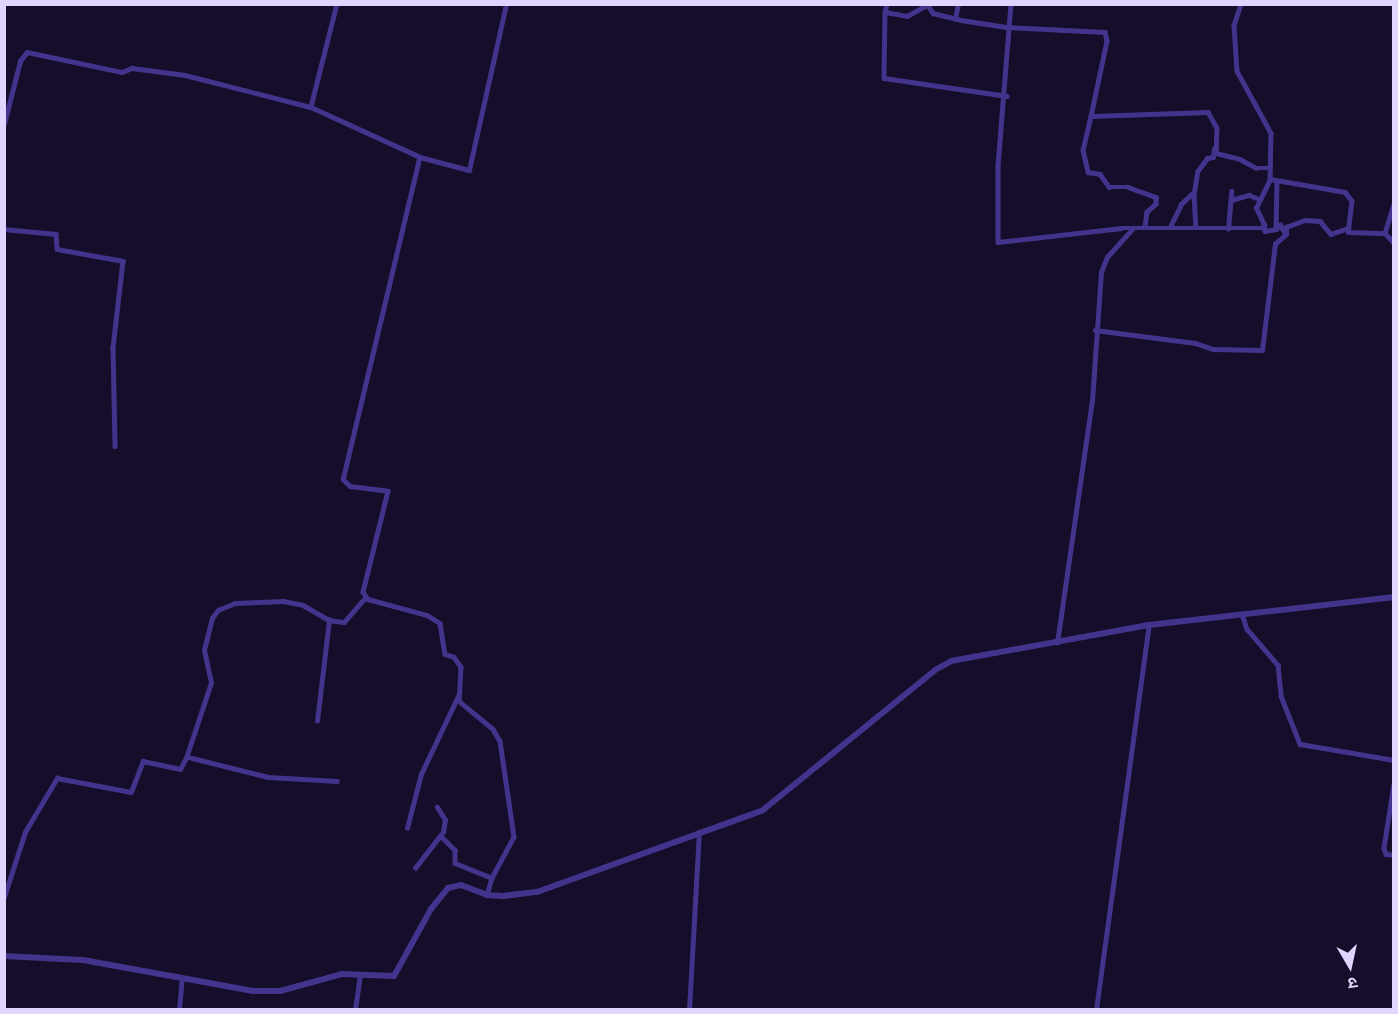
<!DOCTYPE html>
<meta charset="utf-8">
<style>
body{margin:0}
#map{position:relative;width:1398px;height:1014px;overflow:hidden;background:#150d29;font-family:"Golos Text","Noto Sans Devanagari",sans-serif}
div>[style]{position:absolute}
.minor>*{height:4.5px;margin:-2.25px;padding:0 2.25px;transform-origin:2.25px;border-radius:2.25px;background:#42348c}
.tertiary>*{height:6px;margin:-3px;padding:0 3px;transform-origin:3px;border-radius:3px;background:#42348c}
span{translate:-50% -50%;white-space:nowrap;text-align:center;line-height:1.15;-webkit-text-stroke:6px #150d29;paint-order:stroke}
.frame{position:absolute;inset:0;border:6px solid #dfd5ff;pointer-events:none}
.north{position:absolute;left:1320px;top:936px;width:60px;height:60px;-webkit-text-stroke:4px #150d29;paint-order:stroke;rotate:171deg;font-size:16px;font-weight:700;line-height:24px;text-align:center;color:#dfd5ff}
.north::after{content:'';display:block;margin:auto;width:21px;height:27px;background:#dfd5ff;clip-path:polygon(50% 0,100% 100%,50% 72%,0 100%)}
</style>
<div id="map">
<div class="minor">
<div style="left:337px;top:4px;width:106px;rotate:104.2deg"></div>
<div style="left:311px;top:107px;width:120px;rotate:24.6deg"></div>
<div style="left:420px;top:157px;width:331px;rotate:103.4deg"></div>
<div style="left:343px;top:479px;width:10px;rotate:45deg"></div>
<div style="left:350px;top:486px;width:38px;rotate:7deg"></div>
<div style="left:388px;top:491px;width:104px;rotate:103.9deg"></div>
<div style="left:363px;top:592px;width:9px;rotate:54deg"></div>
<div style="left:368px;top:599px;width:61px;rotate:15.2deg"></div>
<div style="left:427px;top:615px;width:15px;rotate:32deg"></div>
<div style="left:440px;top:623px;width:31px;rotate:81deg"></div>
<div style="left:445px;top:654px;width:9px;rotate:18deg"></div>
<div style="left:454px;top:657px;width:12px;rotate:55deg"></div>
<div style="left:461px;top:667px;width:34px;rotate:93deg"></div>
<div style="left:459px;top:701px;width:44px;rotate:39.5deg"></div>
<div style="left:493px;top:729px;width:14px;rotate:60deg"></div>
<div style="left:500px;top:741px;width:97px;rotate:81.7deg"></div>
<div style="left:514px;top:837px;width:47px;rotate:118.2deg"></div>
<div style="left:492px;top:878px;width:18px;rotate:106deg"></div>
<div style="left:887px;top:4px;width:8px;rotate:104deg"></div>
<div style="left:885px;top:12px;width:22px;rotate:10deg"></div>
<div style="left:907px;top:16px;width:23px;rotate:-29deg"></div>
<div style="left:927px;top:4px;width:11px;rotate:56deg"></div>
<div style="left:933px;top:13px;width:29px;rotate:14deg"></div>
<div style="left:961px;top:20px;width:47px;rotate:8.7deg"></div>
<div style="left:1007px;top:27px;width:98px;rotate:2.9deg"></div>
<div style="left:1105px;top:32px;width:9px;rotate:77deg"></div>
<div style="left:1107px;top:41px;width:77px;rotate:102deg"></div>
<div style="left:1091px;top:116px;width:117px;rotate:-2deg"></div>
<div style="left:1208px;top:112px;width:18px;rotate:61deg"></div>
<div style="left:1217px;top:128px;width:25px;rotate:92deg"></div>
<div style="left:1216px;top:153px;width:25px;rotate:14deg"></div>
<div style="left:1240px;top:159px;width:18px;rotate:29deg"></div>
<div style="left:1256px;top:168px;width:12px"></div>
<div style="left:1011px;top:4px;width:161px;rotate:94.6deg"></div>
<div style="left:998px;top:164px;width:78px;rotate:90deg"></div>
<div style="left:998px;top:242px;width:124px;rotate:-6.5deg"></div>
<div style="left:1121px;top:228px;width:141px"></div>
<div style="left:1262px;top:228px;width:4px;rotate:-56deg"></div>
<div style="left:1264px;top:225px;width:6px;rotate:81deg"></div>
<div style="left:1265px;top:231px;width:11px;rotate:-10deg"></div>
<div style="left:1241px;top:4px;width:22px;rotate:108deg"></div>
<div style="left:1234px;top:25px;width:46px;rotate:86.3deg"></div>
<div style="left:1237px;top:71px;width:71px;rotate:61.3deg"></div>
<div style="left:1271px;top:133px;width:46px;rotate:91.2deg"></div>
<div style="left:1270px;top:179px;width:76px;rotate:9.8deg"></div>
<div style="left:1345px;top:192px;width:11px;rotate:52deg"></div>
<div style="left:1352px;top:201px;width:31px;rotate:97deg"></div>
<div style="left:1348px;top:232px;width:37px;rotate:2deg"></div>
<div style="left:885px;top:12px;width:66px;rotate:90.9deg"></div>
<div style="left:884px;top:78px;width:124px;rotate:8.3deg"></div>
<div style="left:955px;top:19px;width:15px;rotate:-79deg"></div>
<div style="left:1091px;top:116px;width:35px;rotate:103deg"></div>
<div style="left:1083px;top:150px;width:23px;rotate:77deg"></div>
<div style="left:1088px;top:172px;width:12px;rotate:9deg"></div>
<div style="left:1100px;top:174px;width:16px;rotate:55deg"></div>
<div style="left:1109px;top:187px;width:19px"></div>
<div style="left:1128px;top:187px;width:30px;rotate:20deg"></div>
<div style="left:1156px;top:197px;width:7px;rotate:90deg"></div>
<div style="left:1156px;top:204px;width:12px;rotate:138deg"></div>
<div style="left:1147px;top:212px;width:15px;rotate:98deg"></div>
<div style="left:4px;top:124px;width:65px;rotate:-75.7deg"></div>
<div style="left:20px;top:61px;width:11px;rotate:-52deg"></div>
<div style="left:27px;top:52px;width:97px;rotate:11.9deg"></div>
<div style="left:122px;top:72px;width:11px;rotate:-22deg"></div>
<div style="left:132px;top:68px;width:53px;rotate:7.5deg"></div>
<div style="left:185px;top:75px;width:130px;rotate:14.3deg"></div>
<div style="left:420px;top:157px;width:51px;rotate:14.9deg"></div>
<div style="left:469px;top:170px;width:170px;rotate:-77.4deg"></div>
<div style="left:1277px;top:182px;width:47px;rotate:91.2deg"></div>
<div style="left:1276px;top:229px;width:6px;rotate:-45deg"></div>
<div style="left:1280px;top:225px;width:11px;rotate:56deg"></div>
<div style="left:1286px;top:234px;width:7px;rotate:-90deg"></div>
<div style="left:1286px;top:227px;width:20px;rotate:-20deg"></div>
<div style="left:1305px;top:220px;width:15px;rotate:4deg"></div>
<div style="left:1320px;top:221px;width:17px;rotate:50deg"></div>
<div style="left:1331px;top:234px;width:18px;rotate:-19deg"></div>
<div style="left:1194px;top:193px;width:33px;rotate:87deg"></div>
<div style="left:1231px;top:200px;width:19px;rotate:-16deg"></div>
<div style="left:1249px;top:195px;width:11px;rotate:22deg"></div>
<div style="left:1394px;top:204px;width:30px;rotate:107deg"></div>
<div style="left:1385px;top:233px;width:13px;rotate:48deg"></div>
<div style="left:1264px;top:225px;width:19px;rotate:-115deg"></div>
<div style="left:1256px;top:208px;width:32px;rotate:-64deg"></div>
<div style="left:1170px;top:227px;width:25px;rotate:-64deg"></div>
<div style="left:1181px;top:204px;width:18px;rotate:-43deg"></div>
<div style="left:1194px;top:192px;width:20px;rotate:-81deg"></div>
<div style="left:1197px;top:172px;width:17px;rotate:-54deg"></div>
<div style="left:1207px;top:158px;width:6px;rotate:-9deg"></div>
<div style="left:1213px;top:157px;width:8px;rotate:-83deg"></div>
<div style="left:4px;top:229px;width:52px;rotate:5.5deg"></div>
<div style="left:56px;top:234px;width:15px;rotate:86deg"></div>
<div style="left:57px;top:249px;width:67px;rotate:10.3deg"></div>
<div style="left:123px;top:261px;width:88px;rotate:96.6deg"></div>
<div style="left:113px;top:348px;width:98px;rotate:88.8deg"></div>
<div style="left:1228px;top:229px;width:38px;rotate:-85deg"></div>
<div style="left:1095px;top:330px;width:101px;rotate:7.4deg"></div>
<div style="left:1195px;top:343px;width:19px;rotate:18deg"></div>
<div style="left:1213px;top:349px;width:49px;rotate:1.2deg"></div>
<div style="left:1262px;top:350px;width:107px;rotate:-83deg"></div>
<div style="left:1275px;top:244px;width:15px;rotate:-42deg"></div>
<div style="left:1242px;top:614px;width:16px;rotate:72deg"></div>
<div style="left:1247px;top:629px;width:48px;rotate:49.3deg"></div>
<div style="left:1278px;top:665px;width:31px;rotate:84deg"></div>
<div style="left:1281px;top:696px;width:52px;rotate:68.4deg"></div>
<div style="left:1300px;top:744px;width:95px;rotate:9.7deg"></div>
<div style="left:1057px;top:643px;width:245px;rotate:-81.8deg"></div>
<div style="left:1092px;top:401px;width:129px;rotate:-86deg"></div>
<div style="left:1101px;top:272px;width:16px;rotate:-68deg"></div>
<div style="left:1107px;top:257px;width:39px;rotate:-48deg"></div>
<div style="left:317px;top:721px;width:102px;rotate:-83.2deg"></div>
<div style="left:186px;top:758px;width:79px;rotate:-71.6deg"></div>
<div style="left:211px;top:683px;width:34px;rotate:-102deg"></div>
<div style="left:204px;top:650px;width:33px;rotate:-76deg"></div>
<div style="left:212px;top:618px;width:10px;rotate:-53deg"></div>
<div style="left:218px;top:610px;width:18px;rotate:-22deg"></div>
<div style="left:235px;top:603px;width:48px;rotate:-2.4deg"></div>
<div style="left:283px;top:601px;width:20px;rotate:11deg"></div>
<div style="left:303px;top:605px;width:30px;rotate:30deg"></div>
<div style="left:329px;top:620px;width:15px;rotate:8deg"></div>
<div style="left:344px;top:622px;width:33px;rotate:-49deg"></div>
<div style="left:1394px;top:784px;width:65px;rotate:98.9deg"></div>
<div style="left:1384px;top:848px;width:6px;rotate:72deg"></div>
<div style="left:1386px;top:854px;width:8px;rotate:7deg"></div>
<div style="left:407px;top:828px;width:56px;rotate:-75.5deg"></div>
<div style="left:421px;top:774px;width:86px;rotate:-64.6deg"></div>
<div style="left:441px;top:836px;width:20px;rotate:45deg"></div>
<div style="left:455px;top:850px;width:13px;rotate:90deg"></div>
<div style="left:455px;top:863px;width:40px;rotate:22deg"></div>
<div style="left:415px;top:868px;width:46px;rotate:-52.1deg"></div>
<div style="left:443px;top:832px;width:12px;rotate:-81deg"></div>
<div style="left:445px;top:820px;width:15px;rotate:-122deg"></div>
<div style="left:4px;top:897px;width:68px;rotate:-72.1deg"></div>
<div style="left:25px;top:832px;width:63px;rotate:-59.3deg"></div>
<div style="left:57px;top:778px;width:75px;rotate:10.7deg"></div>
<div style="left:131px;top:792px;width:33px;rotate:-69deg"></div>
<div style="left:143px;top:761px;width:38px;rotate:12deg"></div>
<div style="left:180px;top:769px;width:13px;rotate:-61deg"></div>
<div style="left:186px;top:758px;width:6px"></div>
<div style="left:192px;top:758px;width:78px;rotate:14deg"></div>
<div style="left:268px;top:777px;width:69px;rotate:3.3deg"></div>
<div style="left:179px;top:1010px;width:32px;rotate:-85deg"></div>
<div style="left:355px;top:1010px;width:35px;rotate:-82deg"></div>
<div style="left:689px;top:1010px;width:178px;rotate:-86.8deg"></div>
<div style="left:1096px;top:1010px;width:389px;rotate:-82.2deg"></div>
</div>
<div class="tertiary">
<div style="left:4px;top:956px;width:79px;rotate:2.9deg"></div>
<div style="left:83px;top:960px;width:173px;rotate:10.3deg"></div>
<div style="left:253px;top:991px;width:27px"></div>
<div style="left:280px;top:991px;width:64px;rotate:-15.3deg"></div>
<div style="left:342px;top:974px;width:52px;rotate:2.2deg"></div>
<div style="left:394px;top:976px;width:77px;rotate:-61.1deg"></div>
<div style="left:431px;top:909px;width:27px;rotate:-51deg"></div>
<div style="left:448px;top:888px;width:13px;rotate:-13deg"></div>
<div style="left:461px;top:885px;width:28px;rotate:21deg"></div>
<div style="left:487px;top:895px;width:16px;rotate:4deg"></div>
<div style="left:503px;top:896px;width:34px;rotate:-7deg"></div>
<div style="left:537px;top:892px;width:240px;rotate:-19.9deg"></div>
<div style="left:763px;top:810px;width:222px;rotate:-39.1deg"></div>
<div style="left:935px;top:670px;width:18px;rotate:-29deg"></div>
<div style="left:951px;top:661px;width:201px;rotate:-10.3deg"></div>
<div style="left:1149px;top:625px;width:247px;rotate:-6.5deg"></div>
</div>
<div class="frame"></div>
<div class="north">उ</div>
</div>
